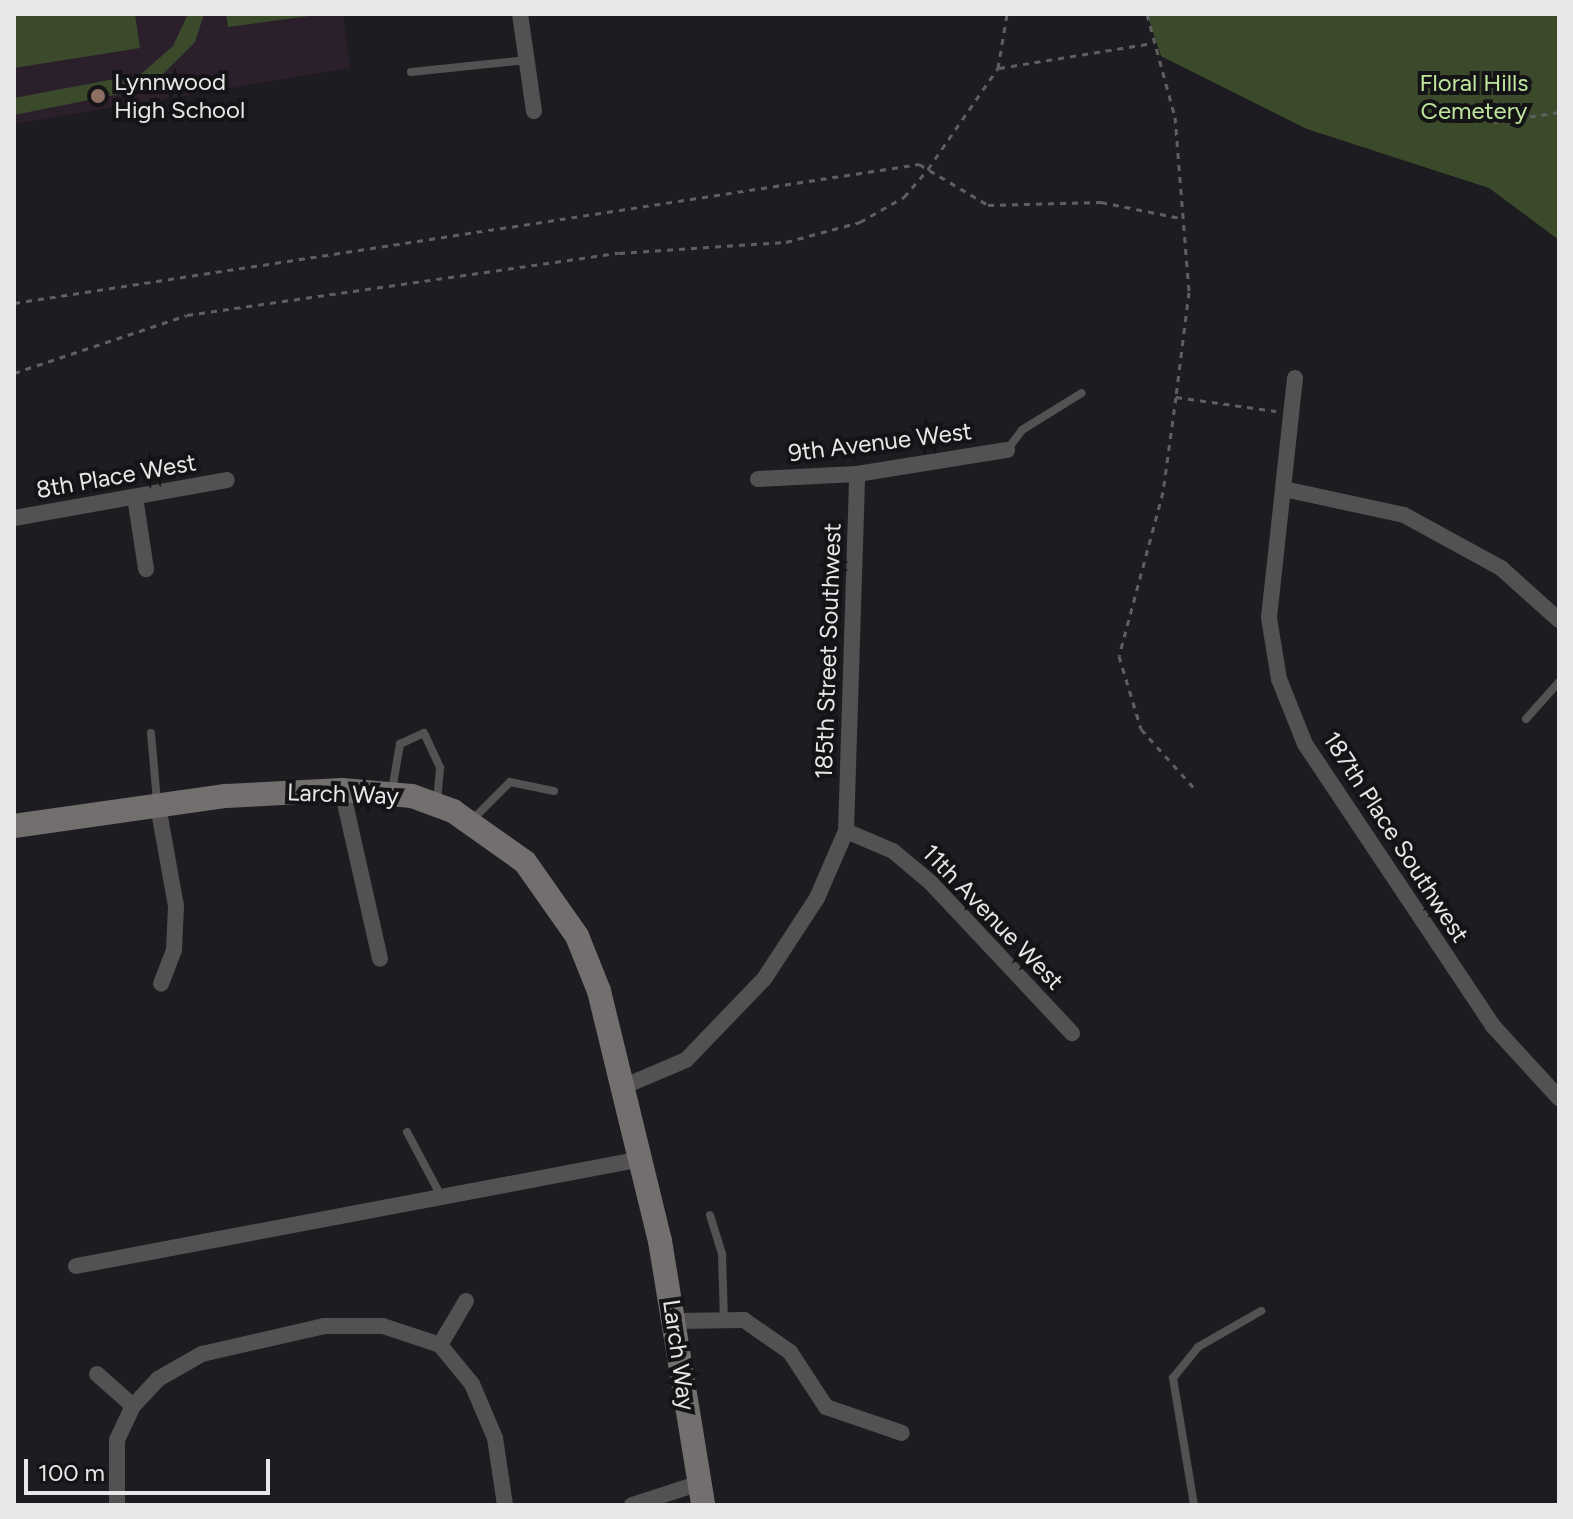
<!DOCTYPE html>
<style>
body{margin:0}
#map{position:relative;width:1573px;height:1519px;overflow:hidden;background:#1d1c20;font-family:Figtree,sans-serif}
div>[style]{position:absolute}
.education>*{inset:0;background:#2c1f2c}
.green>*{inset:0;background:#3a4a2b}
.path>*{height:3px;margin-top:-1.5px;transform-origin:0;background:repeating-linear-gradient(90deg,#5f5f62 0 6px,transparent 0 12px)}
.service>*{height:8px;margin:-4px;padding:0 4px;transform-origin:4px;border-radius:4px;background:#535151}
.minor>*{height:16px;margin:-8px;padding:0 8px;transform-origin:8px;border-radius:8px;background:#535151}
.secondary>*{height:24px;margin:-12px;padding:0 12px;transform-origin:12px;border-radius:12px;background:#726f6e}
.dots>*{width:22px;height:22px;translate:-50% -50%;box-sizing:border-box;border:4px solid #141316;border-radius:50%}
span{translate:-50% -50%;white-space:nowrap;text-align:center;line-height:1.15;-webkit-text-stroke:8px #141316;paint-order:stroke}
.poi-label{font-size:24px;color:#e7e7e9}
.left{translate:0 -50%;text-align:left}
.park-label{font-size:24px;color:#c0e69e}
.street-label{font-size:24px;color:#e7e7e9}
.frame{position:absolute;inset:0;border:16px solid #e7e7e9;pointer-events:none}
.scale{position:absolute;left:24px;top:1459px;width:246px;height:36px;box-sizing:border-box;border:4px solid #e7e7e9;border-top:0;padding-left:10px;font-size:24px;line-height:28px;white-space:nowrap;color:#e7e7e9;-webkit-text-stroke:6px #141316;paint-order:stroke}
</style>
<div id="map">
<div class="education">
<div style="clip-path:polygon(14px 14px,343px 14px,350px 68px,14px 124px)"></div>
</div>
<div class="green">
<div style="clip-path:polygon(14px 14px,135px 14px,140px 48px,14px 68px)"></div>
<div style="clip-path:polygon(188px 14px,204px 14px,195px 42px,149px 88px,14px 115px,14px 98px,141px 74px,173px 46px)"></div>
<div style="clip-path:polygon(226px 14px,317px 14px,317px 15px,228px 27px)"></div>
<div style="clip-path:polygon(1147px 14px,1559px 14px,1559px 240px,1489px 188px,1307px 129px,1161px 56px)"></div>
</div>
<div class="path">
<div style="left:1147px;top:14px;width:107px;rotate:74.8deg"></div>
<div style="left:1175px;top:117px;width:176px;rotate:85.4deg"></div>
<div style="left:1189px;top:292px;width:106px;rotate:97.1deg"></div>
<div style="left:1176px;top:397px;width:101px;rotate:8deg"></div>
<div style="left:999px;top:68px;width:156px;rotate:-9.2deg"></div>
<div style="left:1494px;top:122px;width:66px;rotate:-8.7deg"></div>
<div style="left:14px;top:303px;width:916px;rotate:-8.73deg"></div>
<div style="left:919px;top:164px;width:80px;rotate:30.7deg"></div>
<div style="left:988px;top:205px;width:113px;rotate:-1.5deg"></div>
<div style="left:1101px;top:202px;width:81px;rotate:11.4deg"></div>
<div style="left:14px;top:373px;width:182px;rotate:-18.5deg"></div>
<div style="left:187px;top:315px;width:436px;rotate:-8.2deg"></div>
<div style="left:619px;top:253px;width:167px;rotate:-3.8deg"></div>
<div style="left:786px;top:242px;width:77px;rotate:-15.1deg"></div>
<div style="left:860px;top:222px;width:51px;rotate:-29.6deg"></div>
<div style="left:904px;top:197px;width:37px;rotate:-49deg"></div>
<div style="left:928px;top:169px;width:123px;rotate:-55.3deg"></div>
<div style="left:998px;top:68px;width:55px;rotate:-80.5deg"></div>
<div style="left:1176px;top:397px;width:96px;rotate:97.8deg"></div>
<div style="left:1163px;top:492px;width:170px;rotate:105deg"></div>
<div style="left:1119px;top:656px;width:76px;rotate:73.2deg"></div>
<div style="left:1141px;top:729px;width:82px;rotate:48deg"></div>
</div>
<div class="service">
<div style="left:411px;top:72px;width:117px;rotate:-5.9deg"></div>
<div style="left:1007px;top:450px;width:25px;rotate:-53deg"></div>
<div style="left:1022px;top:430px;width:70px;rotate:-31.7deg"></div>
<div style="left:1526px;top:719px;width:50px;rotate:-48.3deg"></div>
<div style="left:151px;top:733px;width:68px;rotate:85deg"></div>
<div style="left:392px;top:790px;width:47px;rotate:-80.1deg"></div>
<div style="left:400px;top:744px;width:26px;rotate:-25deg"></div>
<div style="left:424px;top:733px;width:38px;rotate:65deg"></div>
<div style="left:440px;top:768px;width:34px;rotate:95deg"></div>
<div style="left:471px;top:821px;width:55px;rotate:-45deg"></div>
<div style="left:510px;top:782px;width:45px;rotate:11.6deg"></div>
<div style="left:407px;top:1132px;width:72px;rotate:62deg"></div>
<div style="left:710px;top:1215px;width:41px;rotate:72.9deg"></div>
<div style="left:722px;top:1254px;width:66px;rotate:88.3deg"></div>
<div style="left:1194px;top:1505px;width:129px;rotate:-99.4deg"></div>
<div style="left:1173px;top:1378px;width:40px;rotate:-51deg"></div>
<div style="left:1198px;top:1347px;width:73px;rotate:-29.7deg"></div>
</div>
<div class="minor">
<div style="left:520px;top:14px;width:98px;rotate:81.8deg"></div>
<div style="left:1295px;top:378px;width:241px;rotate:96.2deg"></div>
<div style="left:1269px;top:618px;width:62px;rotate:80.7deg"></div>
<div style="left:1279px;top:679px;width:70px;rotate:68.2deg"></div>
<div style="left:1305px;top:744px;width:339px;rotate:56.3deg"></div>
<div style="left:1493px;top:1026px;width:98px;rotate:47.5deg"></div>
<div style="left:758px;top:479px;width:99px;rotate:-2.9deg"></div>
<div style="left:857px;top:474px;width:152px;rotate:-9.1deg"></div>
<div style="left:1284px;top:489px;width:123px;rotate:12.2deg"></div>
<div style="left:1404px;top:515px;width:111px;rotate:28.7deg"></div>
<div style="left:1501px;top:568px;width:78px;rotate:41.9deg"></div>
<div style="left:135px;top:497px;width:73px;rotate:81.3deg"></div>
<div style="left:14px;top:518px;width:216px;rotate:-10.1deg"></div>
<div style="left:342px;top:790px;width:173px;rotate:77.3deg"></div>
<div style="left:158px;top:806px;width:102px;rotate:79.8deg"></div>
<div style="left:176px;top:906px;width:44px;rotate:92.6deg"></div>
<div style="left:174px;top:950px;width:36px;rotate:111deg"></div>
<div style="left:846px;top:831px;width:51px;rotate:23.1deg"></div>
<div style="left:893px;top:851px;width:50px;rotate:40.1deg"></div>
<div style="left:931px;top:883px;width:206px;rotate:46.8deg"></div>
<div style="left:620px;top:1088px;width:72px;rotate:-23deg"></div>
<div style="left:686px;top:1060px;width:112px;rotate:-46.1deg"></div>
<div style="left:764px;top:979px;width:97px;rotate:-56.8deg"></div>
<div style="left:817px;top:898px;width:73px;rotate:-66.6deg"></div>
<div style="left:846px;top:831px;width:357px;rotate:-88.2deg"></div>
<div style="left:76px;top:1266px;width:571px;rotate:-10.7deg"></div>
<div style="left:466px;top:1301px;width:51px;rotate:120.6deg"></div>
<div style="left:440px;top:1345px;width:50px;rotate:50.6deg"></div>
<div style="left:472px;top:1384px;width:59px;rotate:66.9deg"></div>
<div style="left:495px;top:1438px;width:68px;rotate:81.5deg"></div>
<div style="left:676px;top:1321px;width:68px;rotate:-0.8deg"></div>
<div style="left:744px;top:1320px;width:56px;rotate:34.8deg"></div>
<div style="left:790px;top:1352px;width:66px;rotate:56.8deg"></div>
<div style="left:826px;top:1407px;width:80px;rotate:18.9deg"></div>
<div style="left:97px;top:1374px;width:48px;rotate:41.6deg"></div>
<div style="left:117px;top:1505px;width:65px;rotate:-90deg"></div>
<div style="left:117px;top:1440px;width:38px;rotate:-65deg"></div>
<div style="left:133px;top:1406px;width:37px;rotate:-47deg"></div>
<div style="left:158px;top:1379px;width:51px;rotate:-29.6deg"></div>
<div style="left:202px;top:1354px;width:125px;rotate:-12.9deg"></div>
<div style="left:324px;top:1326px;width:59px"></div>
<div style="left:383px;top:1326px;width:60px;rotate:18.4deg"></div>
<div style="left:632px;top:1505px;width:68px;rotate:-17.9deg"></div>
</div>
<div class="secondary">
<div style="left:14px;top:826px;width:214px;rotate:-8.1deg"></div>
<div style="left:226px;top:796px;width:116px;rotate:-3deg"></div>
<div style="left:342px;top:790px;width:70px;rotate:4.9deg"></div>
<div style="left:412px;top:796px;width:44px;rotate:20.1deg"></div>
<div style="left:453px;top:811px;width:88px;rotate:35.3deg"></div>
<div style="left:525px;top:862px;width:90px;rotate:54.9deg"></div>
<div style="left:577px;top:936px;width:59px;rotate:68.2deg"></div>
<div style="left:599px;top:991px;width:257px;rotate:76.3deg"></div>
<div style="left:660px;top:1241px;width:267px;rotate:80.7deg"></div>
</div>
<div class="dots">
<div style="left:98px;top:96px;background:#8d6e63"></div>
</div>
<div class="poi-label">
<span class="left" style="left:114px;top:96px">Lynnwood<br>High School</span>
</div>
<div class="park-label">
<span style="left:1474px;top:97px">Floral Hills<br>Cemetery</span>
</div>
<div class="street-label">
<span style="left:880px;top:442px;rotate:-7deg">9th Avenue West</span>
<span style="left:116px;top:476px;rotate:-10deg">8th Place West</span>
<span style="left:828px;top:651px;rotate:-88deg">185th Street Southwest</span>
<span style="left:343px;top:794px;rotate:2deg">Larch Way</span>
<span style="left:1396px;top:837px;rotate:57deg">187th Place Southwest</span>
<span style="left:993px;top:917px;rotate:46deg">11th Avenue West</span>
<span style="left:679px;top:1355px;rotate:82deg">Larch Way</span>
</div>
<div class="frame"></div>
<div class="scale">100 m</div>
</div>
